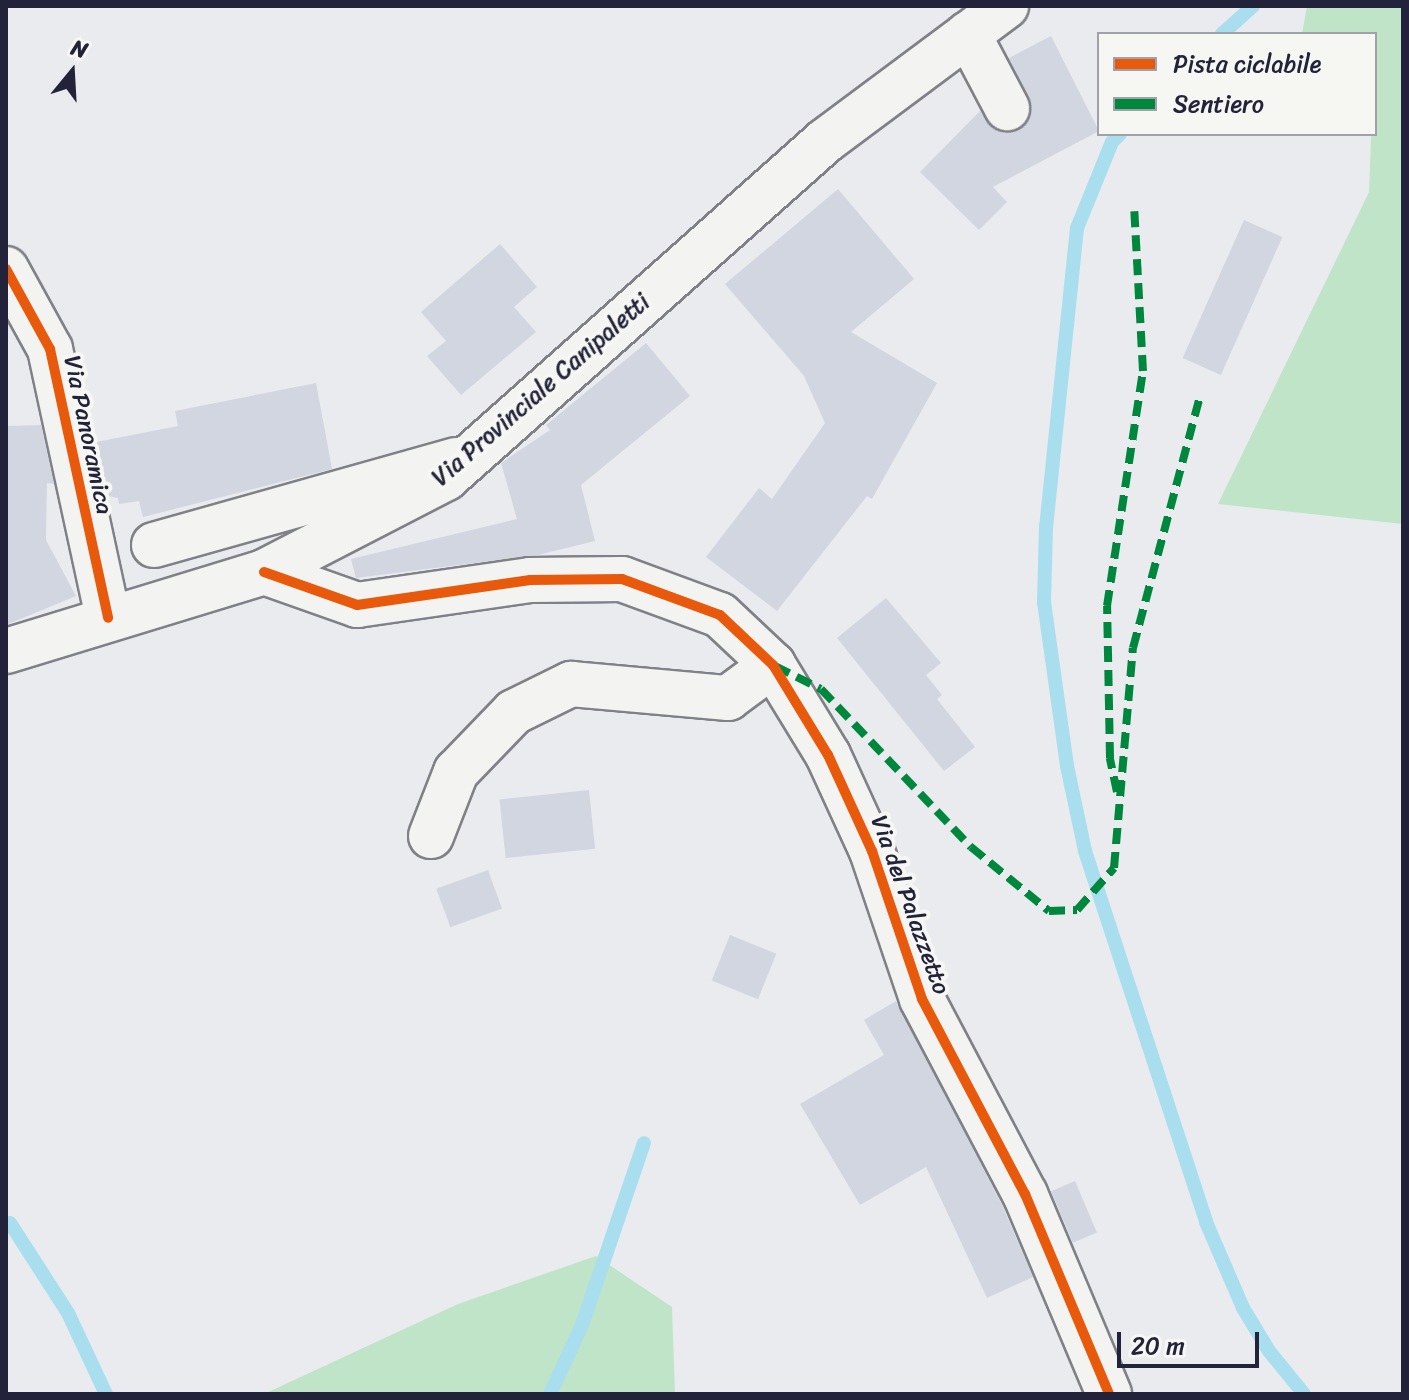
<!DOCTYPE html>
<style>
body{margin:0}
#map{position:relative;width:1409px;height:1400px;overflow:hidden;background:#e9ebee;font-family:Sriracha,sans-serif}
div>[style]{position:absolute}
.green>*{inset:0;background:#c0e4c8}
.stream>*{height:14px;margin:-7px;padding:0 7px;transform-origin:7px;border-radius:7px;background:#a9deee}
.building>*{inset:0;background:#d2d6e1;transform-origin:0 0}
.roads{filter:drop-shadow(2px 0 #808187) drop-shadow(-2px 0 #808187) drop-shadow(0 2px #808187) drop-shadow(0 -2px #808187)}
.minor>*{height:44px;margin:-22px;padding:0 22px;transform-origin:22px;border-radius:22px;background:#f3f4f2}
.major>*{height:44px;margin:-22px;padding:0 22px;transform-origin:22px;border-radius:22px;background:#f3f4f2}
.quiet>*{height:8px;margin-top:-4px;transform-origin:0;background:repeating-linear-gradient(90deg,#00873e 0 16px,transparent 0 24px)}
.cycleway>*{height:10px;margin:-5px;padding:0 5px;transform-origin:5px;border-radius:5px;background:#e8590c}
span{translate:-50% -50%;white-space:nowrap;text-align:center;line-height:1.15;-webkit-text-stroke:8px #f6f6f2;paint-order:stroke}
.street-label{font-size:24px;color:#22223b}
.frame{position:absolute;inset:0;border:8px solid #22223b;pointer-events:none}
.legend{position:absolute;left:1097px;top:32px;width:280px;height:104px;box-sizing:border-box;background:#f6f6f2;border:2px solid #a1a1a9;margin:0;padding:10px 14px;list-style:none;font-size:24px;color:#22223b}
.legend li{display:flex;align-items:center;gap:16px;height:40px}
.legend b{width:40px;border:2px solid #a1a1a9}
.north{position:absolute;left:32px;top:32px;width:80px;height:80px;-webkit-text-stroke:6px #f6f6f2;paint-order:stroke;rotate:18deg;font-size:22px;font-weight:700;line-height:32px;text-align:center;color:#22223b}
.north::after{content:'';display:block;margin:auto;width:28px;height:36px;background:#22223b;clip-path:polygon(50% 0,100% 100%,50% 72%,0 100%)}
.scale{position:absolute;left:1117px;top:1332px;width:142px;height:36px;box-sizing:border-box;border:4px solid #22223b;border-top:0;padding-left:10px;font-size:24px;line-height:28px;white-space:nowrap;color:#22223b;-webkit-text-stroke:6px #f6f6f2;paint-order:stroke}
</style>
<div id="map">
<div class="green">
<div style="clip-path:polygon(1307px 6px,1403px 6px,1403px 524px,1218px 504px,1369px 192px,1375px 34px,1302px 34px)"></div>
<div style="clip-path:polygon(596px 1256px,672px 1307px,675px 1394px,264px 1394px,458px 1304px)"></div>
</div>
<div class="stream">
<div style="left:1222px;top:34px;width:42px;rotate:-42.1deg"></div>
<div style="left:1120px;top:134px;width:11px;rotate:135deg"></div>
<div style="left:1112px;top:142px;width:93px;rotate:112.1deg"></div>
<div style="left:1077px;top:228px;width:300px;rotate:95.9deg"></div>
<div style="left:1046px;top:526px;width:76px;rotate:91.5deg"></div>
<div style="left:1044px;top:602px;width:166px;rotate:82deg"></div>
<div style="left:1067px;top:766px;width:87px;rotate:78deg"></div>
<div style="left:1085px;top:851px;width:390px;rotate:71.9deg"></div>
<div style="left:1206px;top:1222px;width:94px;rotate:66.7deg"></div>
<div style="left:1243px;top:1308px;width:50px;rotate:58.8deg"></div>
<div style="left:1269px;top:1351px;width:55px;rotate:50.9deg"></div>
<div style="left:10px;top:1223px;width:107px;rotate:57.2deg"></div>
<div style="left:68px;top:1313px;width:89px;rotate:64.9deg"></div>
<div style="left:550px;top:1394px;width:76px;rotate:-65.1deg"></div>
<div style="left:582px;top:1325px;width:192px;rotate:-71.2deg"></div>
</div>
<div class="building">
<div style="clip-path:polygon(1051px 36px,1099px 131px,993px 187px,1007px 202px,979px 230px,920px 172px,980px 111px,993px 129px,1005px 133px,1028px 122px,1029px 97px,1009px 58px)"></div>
<div style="clip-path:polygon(838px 189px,914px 279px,851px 332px,937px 383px,872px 499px,867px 496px,777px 611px,706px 557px,759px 488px,772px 499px,825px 423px,804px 376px,725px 284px)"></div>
<div style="left:1244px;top:220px;width:42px;height:151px;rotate:24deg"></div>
<div style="clip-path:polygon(500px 244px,537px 287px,514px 307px,536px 332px,461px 395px,427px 356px,446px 341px,421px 312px)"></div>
<div style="clip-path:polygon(646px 343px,690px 396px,581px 485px,595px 541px,538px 555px,356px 578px,351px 559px,517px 519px,501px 463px,550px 430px,546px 425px)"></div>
<div style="clip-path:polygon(316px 383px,332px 469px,143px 517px,139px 501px,119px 504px,118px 498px,107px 496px,96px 442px,178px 426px,175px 411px)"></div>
<div style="clip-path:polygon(41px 425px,54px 484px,47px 483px,46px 540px,76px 596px,6px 625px,6px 426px)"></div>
<div style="clip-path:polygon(886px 598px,941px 663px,926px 675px,942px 695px,937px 699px,975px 747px,944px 771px,837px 638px)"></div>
<div style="left:589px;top:790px;width:59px;height:90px;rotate:84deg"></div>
<div style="left:488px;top:870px;width:41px;height:55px;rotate:70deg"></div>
<div style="left:730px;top:935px;width:50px;height:49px;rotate:22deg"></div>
<div style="clip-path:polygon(896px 1001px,1002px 1205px,1033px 1277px,987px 1298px,926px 1167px,860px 1205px,800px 1104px,884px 1055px,864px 1020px)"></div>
<div style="left:1075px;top:1181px;width:56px;height:26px;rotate:67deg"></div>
</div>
<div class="roads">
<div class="minor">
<div style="left:968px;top:34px;width:84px;rotate:62.2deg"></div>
<div style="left:6px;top:269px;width:91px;rotate:61.2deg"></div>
<div style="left:50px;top:349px;width:275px;rotate:77.8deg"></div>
<div style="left:154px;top:545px;width:314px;rotate:-15.7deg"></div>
<div style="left:264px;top:572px;width:99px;rotate:19.5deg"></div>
<div style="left:357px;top:605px;width:175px;rotate:-8.2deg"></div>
<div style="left:530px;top:580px;width:92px;rotate:-0.6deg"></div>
<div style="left:622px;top:579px;width:104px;rotate:20.2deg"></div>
<div style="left:720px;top:615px;width:73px;rotate:43.3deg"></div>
<div style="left:773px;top:665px;width:105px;rotate:58.6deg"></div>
<div style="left:828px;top:755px;width:106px;rotate:65.4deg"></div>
<div style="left:872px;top:851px;width:156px;rotate:71.3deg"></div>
<div style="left:922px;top:999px;width:221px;rotate:62.2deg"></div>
<div style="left:1025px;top:1194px;width:217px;rotate:67.2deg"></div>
<div style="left:431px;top:836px;width:69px;rotate:-68.7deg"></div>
<div style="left:456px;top:772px;width:83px;rotate:-46deg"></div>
<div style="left:514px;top:712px;width:64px;rotate:-26.2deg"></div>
<div style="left:571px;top:684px;width:158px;rotate:5.1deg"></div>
<div style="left:728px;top:698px;width:56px;rotate:-36.3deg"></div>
</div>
<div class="major">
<div style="left:6px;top:651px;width:270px;rotate:-17deg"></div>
<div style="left:264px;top:572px;width:205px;rotate:-27.3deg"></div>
<div style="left:446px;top:478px;width:507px;rotate:-41.64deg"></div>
<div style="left:825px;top:141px;width:226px;rotate:-36.7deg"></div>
</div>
</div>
<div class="quiet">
<div style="left:775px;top:666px;width:51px;rotate:26.6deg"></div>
<div style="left:821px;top:689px;width:218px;rotate:46.5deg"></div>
<div style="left:971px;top:847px;width:101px;rotate:39.4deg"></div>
<div style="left:1049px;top:911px;width:28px;rotate:-2deg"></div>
<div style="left:1077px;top:910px;width:56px;rotate:-48.6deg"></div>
<div style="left:1114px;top:868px;width:221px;rotate:-85.1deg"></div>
<div style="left:1133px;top:648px;width:261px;rotate:-75.1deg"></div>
<div style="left:1117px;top:792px;width:35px;rotate:-102deg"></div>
<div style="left:1110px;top:758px;width:152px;rotate:-91.1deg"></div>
<div style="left:1107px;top:606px;width:238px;rotate:-81.3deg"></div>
<div style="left:1143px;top:371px;width:168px;rotate:-93.1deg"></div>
</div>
<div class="cycleway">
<div style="left:6px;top:269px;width:91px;rotate:61.2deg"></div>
<div style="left:50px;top:349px;width:275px;rotate:77.8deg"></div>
<div style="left:264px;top:572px;width:99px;rotate:19.5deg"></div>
<div style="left:357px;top:605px;width:175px;rotate:-8.2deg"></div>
<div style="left:530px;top:580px;width:92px;rotate:-0.6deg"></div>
<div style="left:622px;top:579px;width:104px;rotate:20.2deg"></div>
<div style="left:720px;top:615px;width:73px;rotate:43.3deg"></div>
<div style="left:773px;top:665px;width:105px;rotate:58.6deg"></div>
<div style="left:828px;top:755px;width:106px;rotate:65.4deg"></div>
<div style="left:872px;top:851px;width:156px;rotate:71.3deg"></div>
<div style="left:922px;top:999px;width:221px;rotate:62.2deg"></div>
<div style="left:1025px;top:1194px;width:217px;rotate:67.2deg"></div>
</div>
<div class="street-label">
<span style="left:541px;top:390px;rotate:-41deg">Via Provinciale Canipaletti</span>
<span style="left:88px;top:435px;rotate:78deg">Via Panoramica</span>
<span style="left:910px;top:905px;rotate:70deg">Via del Palazzetto</span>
</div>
<div class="frame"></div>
<ul class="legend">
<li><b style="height:10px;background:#e8590c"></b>Pista ciclabile</li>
<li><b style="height:10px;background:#00873e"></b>Sentiero</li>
</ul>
<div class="north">N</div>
<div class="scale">20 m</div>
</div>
